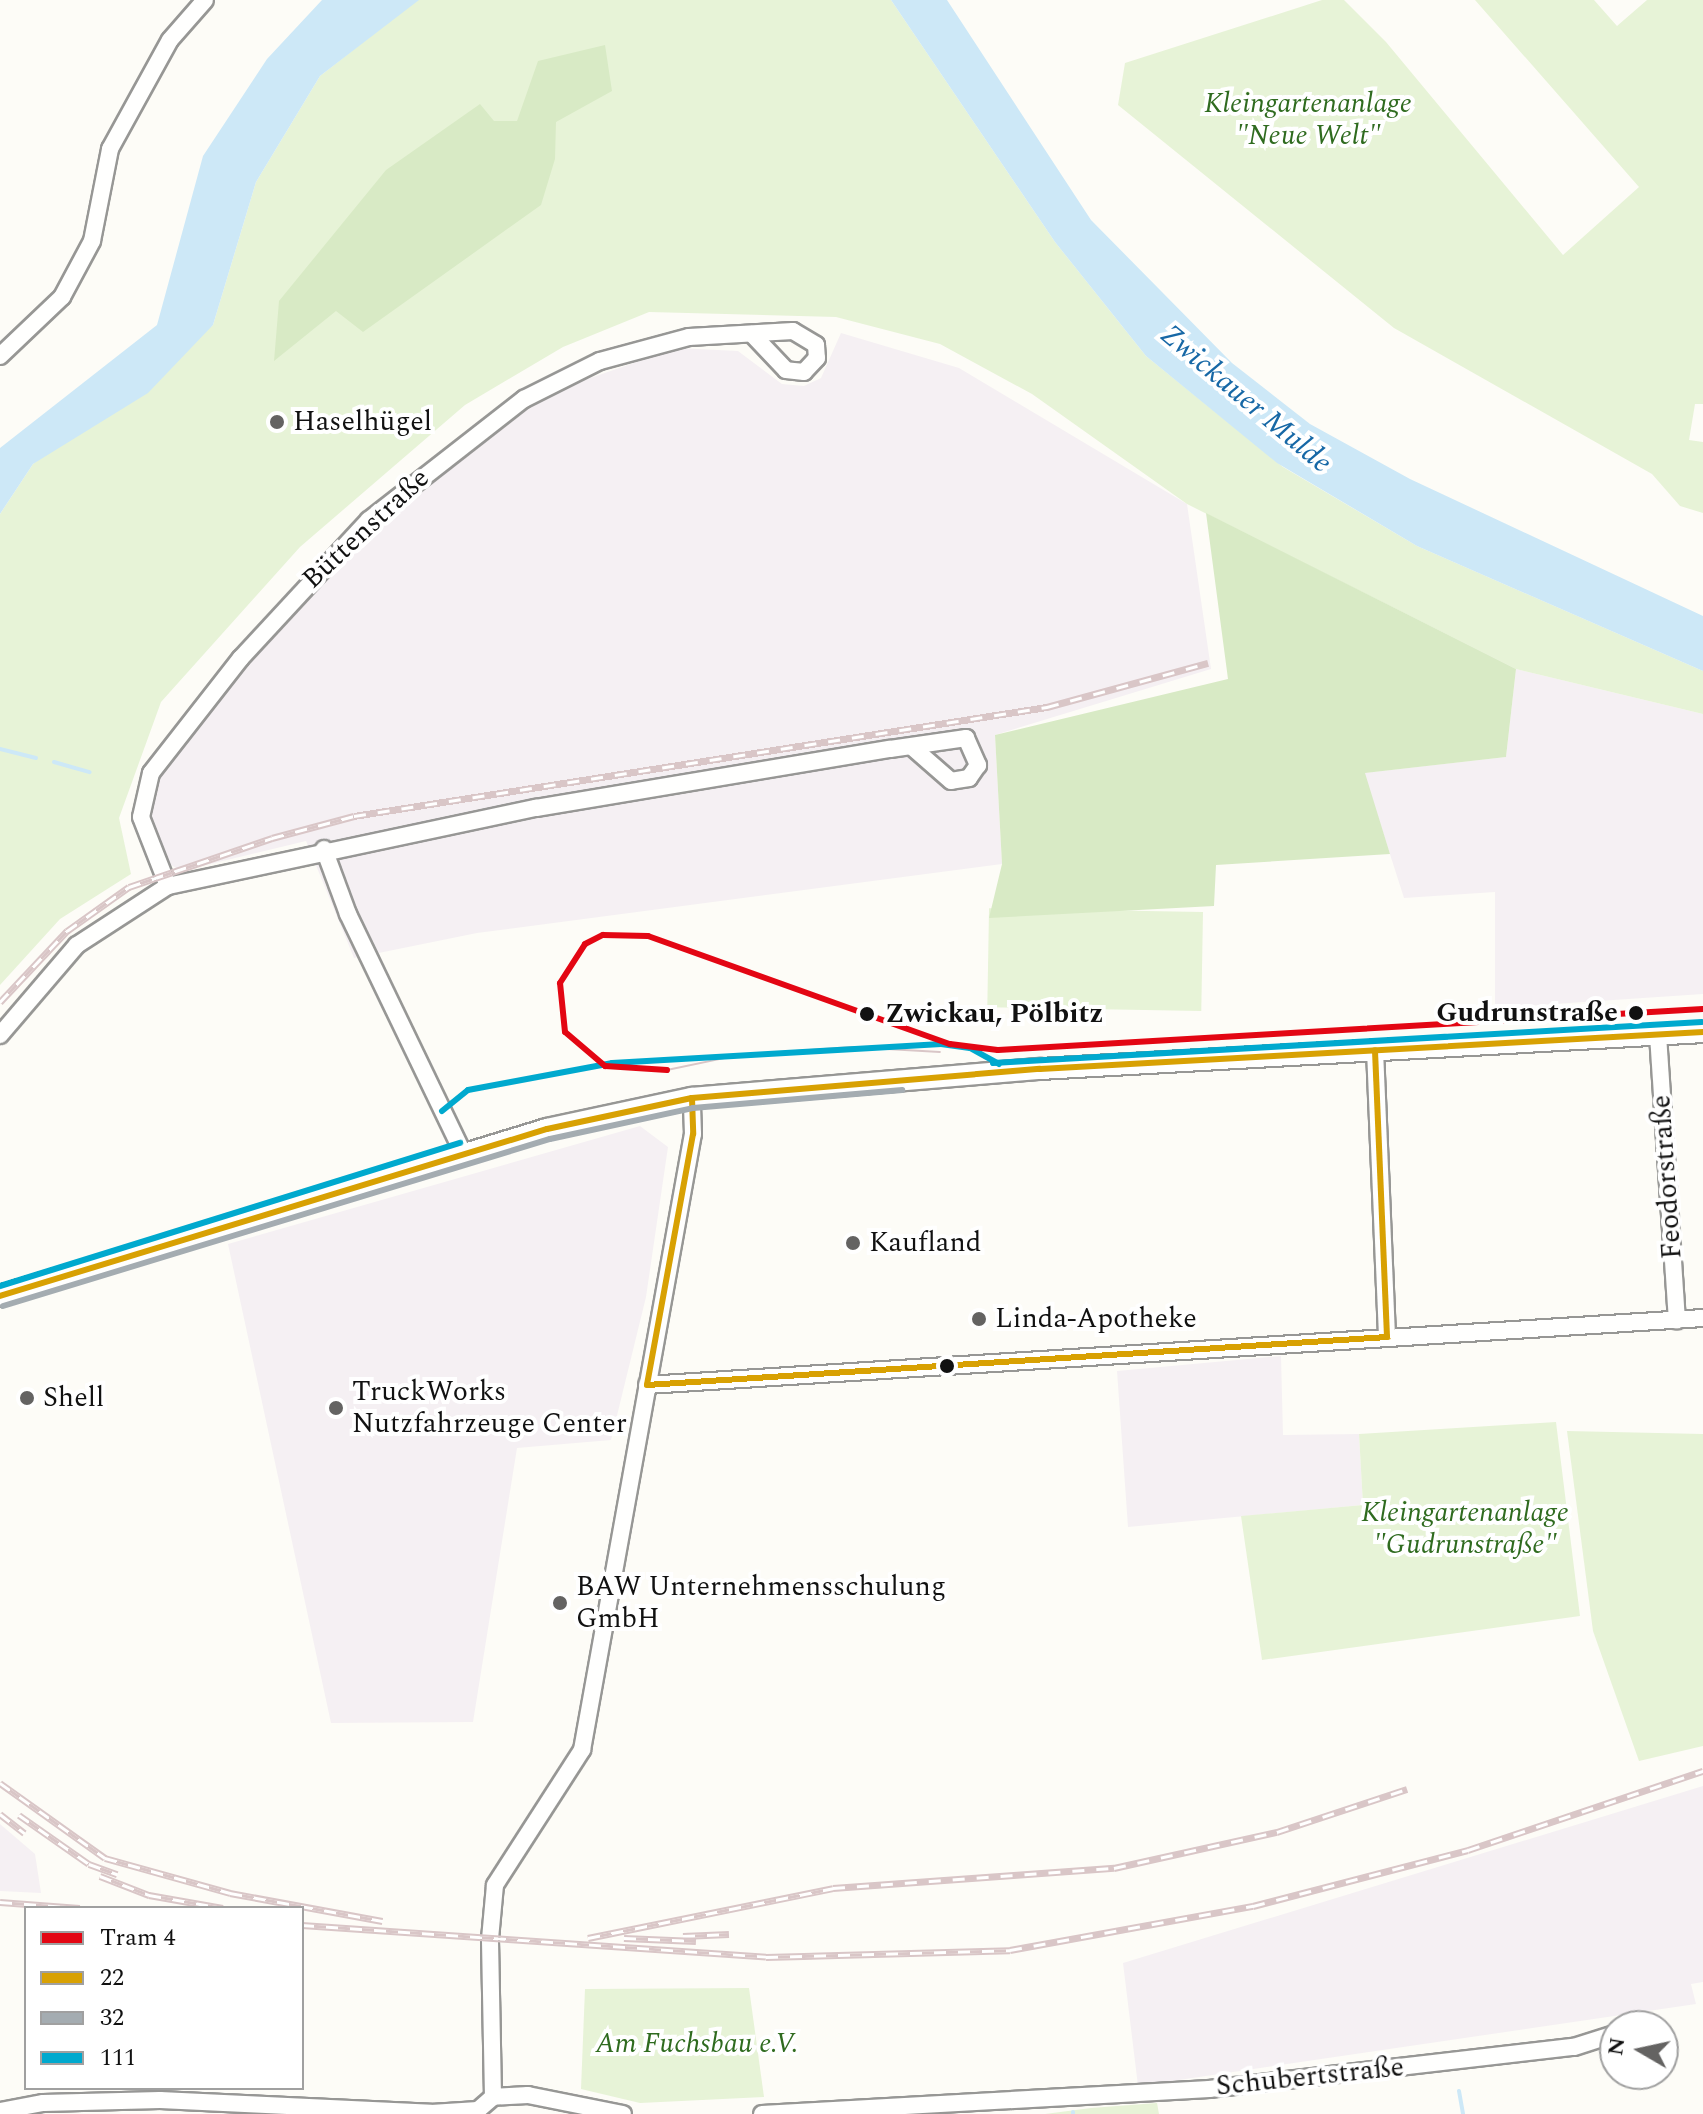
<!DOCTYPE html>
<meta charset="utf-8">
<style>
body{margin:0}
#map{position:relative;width:1703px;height:2114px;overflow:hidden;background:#fdfcf7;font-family:Spectral,serif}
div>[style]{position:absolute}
.industrial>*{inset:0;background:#f5f0f3}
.green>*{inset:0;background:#e7f3d7;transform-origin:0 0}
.forest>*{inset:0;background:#d8eac5}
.water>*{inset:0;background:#cde8f7}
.stream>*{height:4px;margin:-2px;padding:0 2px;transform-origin:2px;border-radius:2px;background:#cde8f7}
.roads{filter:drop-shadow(2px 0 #979795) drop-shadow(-2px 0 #979795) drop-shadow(0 2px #979795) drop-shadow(0 -2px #979795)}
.minor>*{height:16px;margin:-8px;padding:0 8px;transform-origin:8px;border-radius:8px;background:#fffffe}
.tertiary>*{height:20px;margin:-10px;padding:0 10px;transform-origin:10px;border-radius:10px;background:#fffffe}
.tram>*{height:2px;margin:-1px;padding:0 1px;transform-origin:1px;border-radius:1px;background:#d9c6c7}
.rail>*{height:7px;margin-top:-3.5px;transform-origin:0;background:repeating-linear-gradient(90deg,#fff 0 12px,#d9c6c7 0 24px);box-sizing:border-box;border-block:2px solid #d9c6c7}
.bus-1>*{height:6px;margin:-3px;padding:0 3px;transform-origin:3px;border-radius:3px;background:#d8a103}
.bus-2>*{height:6px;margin:-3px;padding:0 3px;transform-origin:3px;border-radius:3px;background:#a4acb1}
.bus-3>*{height:6px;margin:-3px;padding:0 3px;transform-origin:3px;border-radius:3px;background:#00a9ce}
.tram-1>*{height:6px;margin:-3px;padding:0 3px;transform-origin:3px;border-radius:3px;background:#e30613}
.dots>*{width:22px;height:22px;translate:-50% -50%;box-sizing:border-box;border:4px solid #fff;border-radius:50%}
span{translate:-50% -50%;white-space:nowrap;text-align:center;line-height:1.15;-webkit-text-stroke:8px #fff;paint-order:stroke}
.park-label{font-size:28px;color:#2f6b1f;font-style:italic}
.poi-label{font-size:28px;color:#111}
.left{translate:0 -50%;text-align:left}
.street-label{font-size:28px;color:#111}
.stop-label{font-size:28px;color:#111;font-weight:700}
.right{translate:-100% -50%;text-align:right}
.water-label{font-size:30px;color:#1768a6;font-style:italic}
.legend{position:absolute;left:24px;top:1906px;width:280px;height:184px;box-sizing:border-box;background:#fff;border:2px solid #a0a0a0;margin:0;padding:10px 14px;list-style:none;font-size:24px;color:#111}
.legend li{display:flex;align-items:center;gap:16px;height:40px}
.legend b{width:40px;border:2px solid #a0a0a0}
.north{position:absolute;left:1599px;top:2010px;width:80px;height:80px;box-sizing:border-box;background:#fff;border:2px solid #a0a0a0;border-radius:50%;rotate:279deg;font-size:22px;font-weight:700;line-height:32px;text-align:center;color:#111}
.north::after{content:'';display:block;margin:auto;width:28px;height:36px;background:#646362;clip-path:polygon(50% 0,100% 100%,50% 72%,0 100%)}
</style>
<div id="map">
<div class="industrial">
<div style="clip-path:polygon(841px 333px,959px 368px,1187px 504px,1211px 669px,995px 735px,1002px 864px,477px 933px,354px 958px,306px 841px,181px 871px,168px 863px,149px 817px,160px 777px,269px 629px,462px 449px,550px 392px,677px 348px,738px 351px,782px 384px,804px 386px,821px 378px)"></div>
<div style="clip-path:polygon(1516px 669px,1703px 714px,1703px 994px,1495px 1008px,1495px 892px,1404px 898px,1364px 773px,1506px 757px)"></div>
<div style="clip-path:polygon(640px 1126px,668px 1147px,646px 1297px,611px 1440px,517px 1448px,473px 1722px,331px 1723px,228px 1244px)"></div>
<div style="clip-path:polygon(1281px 1356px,1283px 1435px,1359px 1434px,1363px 1505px,1128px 1527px,1117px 1371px)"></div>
<div style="clip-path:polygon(1703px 1786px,1703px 1982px,1691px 1984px,1696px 2004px,1138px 2086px,1123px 1963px)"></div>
<div style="clip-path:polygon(0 1824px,35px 1854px,41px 1893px,0 1891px)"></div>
</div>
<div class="green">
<div style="clip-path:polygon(417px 0,891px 0,1055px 242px,1146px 356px,1283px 467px,1417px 546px,1703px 671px,1703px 714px,1516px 669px,1187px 504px,1032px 394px,940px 344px,836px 317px,649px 312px,563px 347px,465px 405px,300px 547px,161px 702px,119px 818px,131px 874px,60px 919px,0 985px,0 514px,33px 464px,213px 325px,256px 182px,320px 76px)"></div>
<div style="clip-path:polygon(1322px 0,1344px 0,1386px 42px,1563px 255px,1639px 187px,1475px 0,1594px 0,1617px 26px,1647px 0,1703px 0,1703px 404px,1695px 404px,1689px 440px,1703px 442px,1703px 513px,1680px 506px,1652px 474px,1394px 328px,1118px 105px,1125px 63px)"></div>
<div style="left:1203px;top:912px;width:99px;height:214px;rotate:91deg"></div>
<div style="clip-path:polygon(1556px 1422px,1580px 1616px,1262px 1660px,1241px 1516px,1363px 1505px,1359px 1434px)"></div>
<div style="clip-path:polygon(1567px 1431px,1703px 1434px,1703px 1746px,1639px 1761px,1593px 1631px)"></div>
<div style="clip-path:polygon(749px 1988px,764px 2097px,640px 2103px,581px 2089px,585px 1989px)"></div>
<div style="clip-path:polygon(1157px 2103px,1159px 2114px,1045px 2114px,1091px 2108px)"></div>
</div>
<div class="forest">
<div style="clip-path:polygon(605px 45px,612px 91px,556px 122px,555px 159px,541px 205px,363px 332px,336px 311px,274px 361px,279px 301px,386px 170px,480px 104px,494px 121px,517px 121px,538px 61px)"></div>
<div style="clip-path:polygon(1206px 513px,1516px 669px,1506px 757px,1365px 773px,1390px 854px,1216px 865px,1214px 906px,989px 918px,1002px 864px,995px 735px,1228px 679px)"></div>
</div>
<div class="water">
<div style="clip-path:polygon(322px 0,419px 0,320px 76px,256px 182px,213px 325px,148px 393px,33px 464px,0 514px,0 448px,157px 325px,203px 156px,267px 59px)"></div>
<div style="clip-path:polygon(891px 0,947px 0,1091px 220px,1232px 363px,1310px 424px,1410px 479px,1703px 616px,1703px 671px,1417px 546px,1277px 463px,1146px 356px,1055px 242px)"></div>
</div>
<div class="stream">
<div style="left:0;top:749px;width:37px;rotate:14deg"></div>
<div style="left:54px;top:762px;width:37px;rotate:16deg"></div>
<div style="left:1459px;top:2091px;width:23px;rotate:80deg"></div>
<div style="left:1073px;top:2112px;width:2px;rotate:90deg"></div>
</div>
<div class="roads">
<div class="minor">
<div style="left:0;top:356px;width:86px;rotate:-43.6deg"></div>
<div style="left:62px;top:297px;width:64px;rotate:-61.8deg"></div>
<div style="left:92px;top:241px;width:94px;rotate:-78.9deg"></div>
<div style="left:110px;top:149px;width:124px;rotate:-61.2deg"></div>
<div style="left:170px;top:40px;width:53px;rotate:-48.8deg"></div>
<div style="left:324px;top:849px;width:69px;rotate:69.7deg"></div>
<div style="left:348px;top:914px;width:265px;rotate:64.3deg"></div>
<div style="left:168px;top:886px;width:74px;rotate:-111.4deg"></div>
<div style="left:141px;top:817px;width:45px;rotate:-77.2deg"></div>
<div style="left:151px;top:773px;width:146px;rotate:-52deg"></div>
<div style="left:241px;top:658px;width:188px;rotate:-47.2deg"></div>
<div style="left:369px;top:520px;width:197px;rotate:-38deg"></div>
<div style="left:524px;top:399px;width:85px;rotate:-26.6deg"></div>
<div style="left:600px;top:361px;width:92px;rotate:-15.1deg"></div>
<div style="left:689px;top:337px;width:104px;rotate:-3.3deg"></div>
<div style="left:793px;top:331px;width:27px;rotate:31deg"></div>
<div style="left:816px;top:345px;width:13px;rotate:86deg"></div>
<div style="left:817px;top:358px;width:19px;rotate:133deg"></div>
<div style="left:804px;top:372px;width:18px;rotate:-174deg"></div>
<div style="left:786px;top:370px;width:50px;rotate:-133.4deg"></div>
<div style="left:0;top:1035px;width:118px;rotate:-49.5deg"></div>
<div style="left:77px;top:945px;width:108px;rotate:-33deg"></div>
<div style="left:168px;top:886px;width:376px;rotate:-12deg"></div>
<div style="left:536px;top:808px;width:359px;rotate:-9.5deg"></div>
<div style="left:890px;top:749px;width:77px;rotate:-8.2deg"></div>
<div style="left:966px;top:738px;width:30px;rotate:66deg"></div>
<div style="left:978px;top:765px;width:16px;rotate:125deg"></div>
<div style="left:969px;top:778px;width:18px;rotate:171deg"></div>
<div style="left:951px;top:781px;width:52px;rotate:-138.9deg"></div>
<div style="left:1658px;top:1035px;width:286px;rotate:86.2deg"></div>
<div style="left:1375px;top:1050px;width:287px;rotate:87.6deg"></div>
<div style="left:647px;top:1385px;width:1058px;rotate:-3.63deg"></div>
<div style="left:0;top:2111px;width:44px;rotate:-10.5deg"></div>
<div style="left:43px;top:2103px;width:117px;rotate:-1.5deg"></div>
<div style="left:160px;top:2100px;width:271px;rotate:2.7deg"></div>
<div style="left:431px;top:2113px;width:47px;rotate:-3.7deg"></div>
<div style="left:478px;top:2110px;width:20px;rotate:-41deg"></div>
<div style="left:623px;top:2114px;width:97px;rotate:-168.7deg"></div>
<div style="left:528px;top:2095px;width:35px;rotate:177deg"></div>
<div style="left:493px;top:2097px;width:158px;rotate:-91.1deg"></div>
<div style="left:490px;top:1939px;width:54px;rotate:-84.7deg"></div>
<div style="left:495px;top:1885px;width:161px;rotate:-57.2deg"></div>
<div style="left:582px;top:1750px;width:626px;rotate:-79.79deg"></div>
<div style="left:693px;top:1134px;width:36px;rotate:-92deg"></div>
<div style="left:762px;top:2114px;width:448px;rotate:-3.2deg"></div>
<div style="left:1209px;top:2089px;width:367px;rotate:-6.6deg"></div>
<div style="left:1574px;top:2047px;width:43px;rotate:-17.6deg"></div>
</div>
<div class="tertiary">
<div style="left:0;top:1296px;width:572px;rotate:-16.98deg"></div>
<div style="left:547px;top:1129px;width:148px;rotate:-12.1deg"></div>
<div style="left:692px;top:1098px;width:349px;rotate:-4.8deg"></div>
<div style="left:1040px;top:1069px;width:664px;rotate:-3.19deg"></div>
</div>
</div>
<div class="tram">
<div style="left:667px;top:1070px;width:74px;rotate:-11.8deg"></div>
<div style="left:739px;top:1055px;width:113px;rotate:-4deg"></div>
<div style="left:852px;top:1047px;width:88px;rotate:3.3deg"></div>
</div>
<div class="rail">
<div style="left:0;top:1002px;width:98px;rotate:-46.7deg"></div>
<div style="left:67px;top:931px;width:76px;rotate:-35.4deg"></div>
<div style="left:129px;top:887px;width:151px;rotate:-18.9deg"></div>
<div style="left:272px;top:838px;width:85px;rotate:-15deg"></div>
<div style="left:354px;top:816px;width:702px;rotate:-8.94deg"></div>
<div style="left:1047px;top:707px;width:167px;rotate:-15.3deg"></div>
<div style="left:0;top:1783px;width:129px;rotate:35.5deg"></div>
<div style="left:105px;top:1858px;width:130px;rotate:15.6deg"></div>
<div style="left:230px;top:1893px;width:155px;rotate:10.4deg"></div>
<div style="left:0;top:1814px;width:31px;rotate:38deg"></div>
<div style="left:19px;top:1815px;width:85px;rotate:35deg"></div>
<div style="left:89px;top:1864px;width:30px;rotate:20deg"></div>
<div style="left:100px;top:1876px;width:53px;rotate:21.2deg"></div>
<div style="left:149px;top:1895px;width:75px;rotate:10deg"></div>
<div style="left:0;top:1902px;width:80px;rotate:4.3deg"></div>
<div style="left:302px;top:1925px;width:465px;rotate:3.9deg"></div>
<div style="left:766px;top:1957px;width:244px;rotate:-1.6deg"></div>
<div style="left:1010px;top:1950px;width:247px;rotate:-10.3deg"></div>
<div style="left:1253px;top:1906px;width:222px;rotate:-14.6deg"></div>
<div style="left:1468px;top:1850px;width:248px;rotate:-18.6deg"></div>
<div style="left:683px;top:1936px;width:46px;rotate:-2.5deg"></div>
<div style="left:588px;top:1938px;width:250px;rotate:-11.5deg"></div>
<div style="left:833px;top:1888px;width:282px;rotate:-4.1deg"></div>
<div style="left:1114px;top:1868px;width:167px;rotate:-12.5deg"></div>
<div style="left:1277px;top:1832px;width:137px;rotate:-18.3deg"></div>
<div style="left:624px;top:1938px;width:72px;rotate:2.4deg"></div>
</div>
<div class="bus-1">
<div style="left:692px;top:1098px;width:36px;rotate:88deg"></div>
<div style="left:693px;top:1134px;width:255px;rotate:100.4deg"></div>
<div style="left:647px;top:1385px;width:742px;rotate:-3.71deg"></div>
<div style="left:1387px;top:1337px;width:287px;rotate:-92.4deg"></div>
<div style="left:0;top:1296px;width:572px;rotate:-16.98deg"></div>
<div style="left:547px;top:1129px;width:148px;rotate:-12.1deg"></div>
<div style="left:692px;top:1098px;width:349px;rotate:-4.8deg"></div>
<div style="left:1040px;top:1069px;width:664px;rotate:-3.19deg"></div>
</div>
<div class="bus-2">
<div style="left:3px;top:1306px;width:572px;rotate:-16.98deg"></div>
<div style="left:550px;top:1139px;width:146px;rotate:-12.2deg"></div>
<div style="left:693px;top:1108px;width:210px;rotate:-4.9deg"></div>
</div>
<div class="bus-3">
<div style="left:993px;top:1063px;width:710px;rotate:-3.31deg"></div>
<div style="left:442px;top:1111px;width:33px;rotate:-39deg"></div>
<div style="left:468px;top:1090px;width:147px;rotate:-10.6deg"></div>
<div style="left:612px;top:1063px;width:330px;rotate:-3.3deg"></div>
<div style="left:941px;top:1044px;width:29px;rotate:8deg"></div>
<div style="left:970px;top:1048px;width:33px;rotate:29deg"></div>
<div style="left:0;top:1286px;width:482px;rotate:-17.3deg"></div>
</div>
<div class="tram-1">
<div style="left:667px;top:1070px;width:62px;rotate:-176.3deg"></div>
<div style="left:605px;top:1066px;width:52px;rotate:-139.6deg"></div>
<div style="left:565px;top:1032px;width:49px;rotate:-95.8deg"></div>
<div style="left:560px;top:983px;width:46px;rotate:-57.3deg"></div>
<div style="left:585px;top:944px;width:20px;rotate:-27deg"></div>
<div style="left:603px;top:935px;width:45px;rotate:1.3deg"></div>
<div style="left:648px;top:936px;width:321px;rotate:19.7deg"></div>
<div style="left:950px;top:1044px;width:48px;rotate:7.1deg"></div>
<div style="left:998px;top:1050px;width:706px;rotate:-3.33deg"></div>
</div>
<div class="dots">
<div style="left:277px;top:422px;background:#646362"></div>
<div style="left:1636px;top:1013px;background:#111"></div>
<div style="left:867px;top:1014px;background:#111"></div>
<div style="left:853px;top:1243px;background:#646362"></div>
<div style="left:979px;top:1319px;background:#646362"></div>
<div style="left:947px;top:1366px;background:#111"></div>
<div style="left:27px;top:1398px;background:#646362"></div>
<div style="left:336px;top:1408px;background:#646362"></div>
<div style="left:560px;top:1603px;background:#646362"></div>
</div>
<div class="park-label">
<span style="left:1308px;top:120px">Kleingartenanlage<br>"Neue Welt"</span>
<span style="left:1465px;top:1529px">Kleingartenanlage<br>"Gudrunstraße"</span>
<span style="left:697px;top:2044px">Am Fuchsbau e.V.</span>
</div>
<div class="poi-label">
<span class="left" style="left:293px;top:422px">Haselhügel</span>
<span class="left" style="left:869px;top:1243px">Kaufland</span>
<span class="left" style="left:995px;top:1319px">Linda-Apotheke</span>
<span class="left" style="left:352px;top:1408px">TruckWorks<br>Nutzfahrzeuge Center</span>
<span class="left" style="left:43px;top:1398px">Shell</span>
<span class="left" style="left:576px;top:1603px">BAW Unternehmensschulung<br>GmbH</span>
</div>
<div class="street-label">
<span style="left:366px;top:529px;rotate:-43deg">Büttenstraße</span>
<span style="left:1667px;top:1177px;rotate:-94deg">Feodorstraße</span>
<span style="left:1310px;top:2077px;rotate:-6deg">Schubertstraße</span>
</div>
<div class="stop-label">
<span class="right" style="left:1618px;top:1013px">Gudrunstraße</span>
<span class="left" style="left:885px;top:1014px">Zwickau, Pölbitz</span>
</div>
<div class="water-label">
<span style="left:1246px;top:399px;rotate:40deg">Zwickauer Mulde</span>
</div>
<ul class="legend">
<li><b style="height:10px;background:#e30613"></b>Tram 4</li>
<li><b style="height:10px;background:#d8a103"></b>22</li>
<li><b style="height:10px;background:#a4acb1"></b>32</li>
<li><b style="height:10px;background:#00a9ce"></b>111</li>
</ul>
<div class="north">N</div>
</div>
